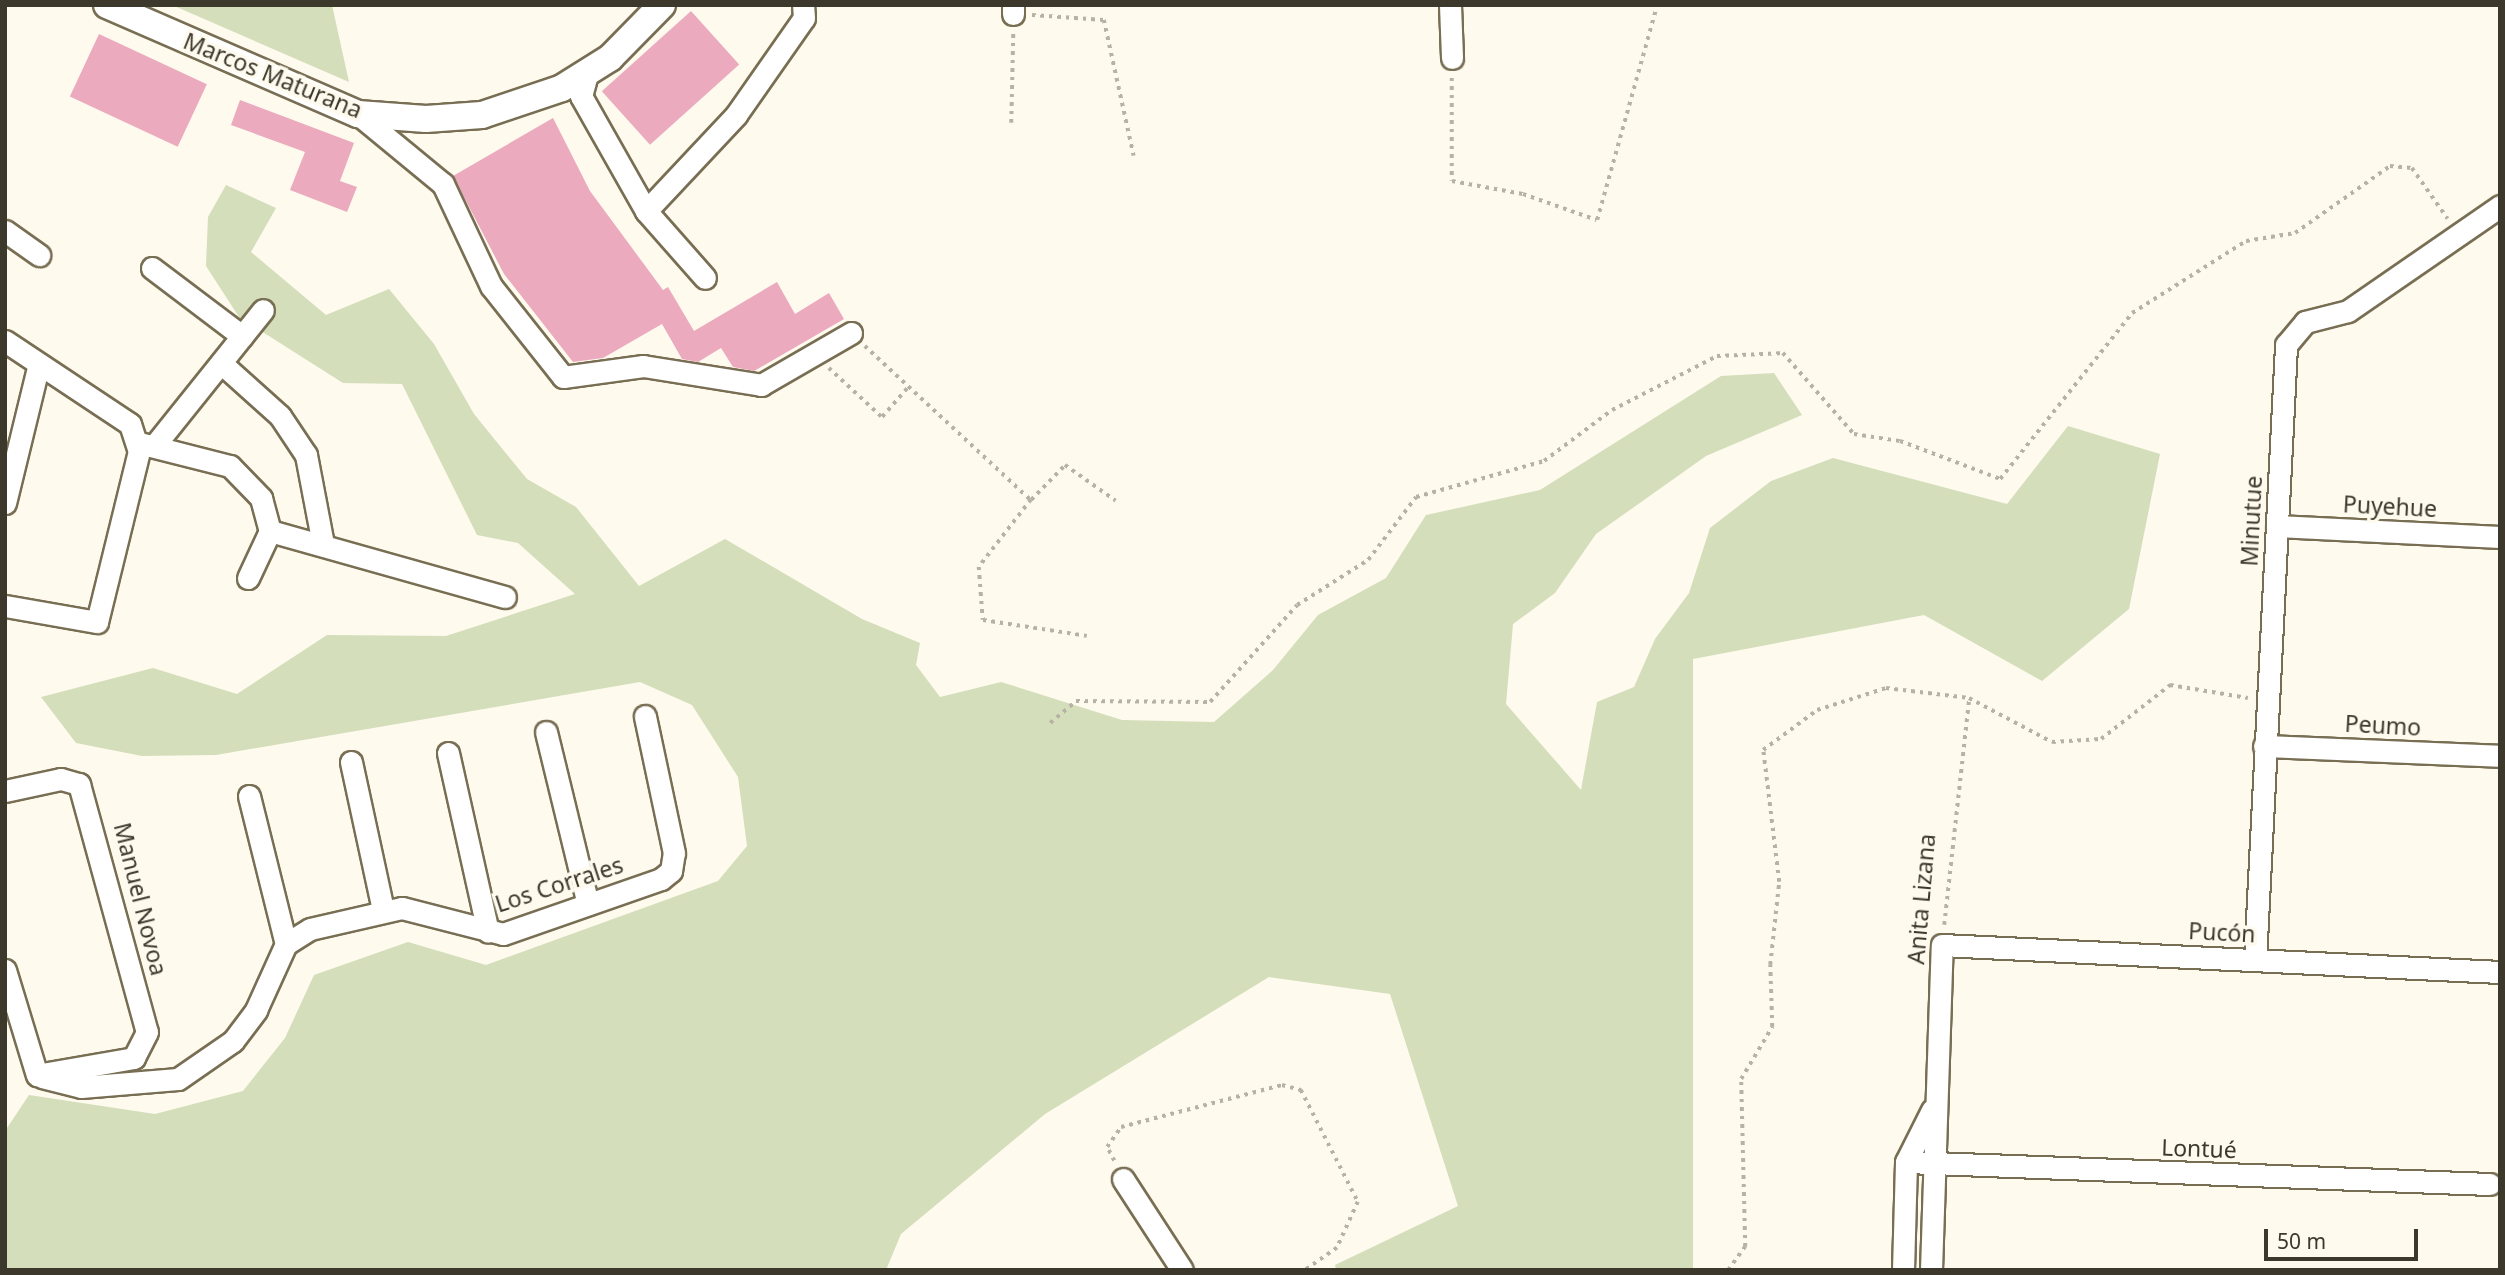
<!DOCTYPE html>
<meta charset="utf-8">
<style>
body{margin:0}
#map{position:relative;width:2505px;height:1275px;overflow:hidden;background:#fefaee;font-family:"Noto Sans",sans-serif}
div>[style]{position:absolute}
.green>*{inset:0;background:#d4deba}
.building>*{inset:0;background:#ebaabe;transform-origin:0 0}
.path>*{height:3.5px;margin-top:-1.75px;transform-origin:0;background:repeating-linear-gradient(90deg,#b7b2a6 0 3.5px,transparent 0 8.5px)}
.roads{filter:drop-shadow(2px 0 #786e53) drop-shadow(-2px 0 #786e53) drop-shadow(0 2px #786e53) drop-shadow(0 -2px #786e53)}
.minor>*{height:21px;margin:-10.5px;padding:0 10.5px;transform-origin:10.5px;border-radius:10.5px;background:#fff}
.tertiary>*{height:26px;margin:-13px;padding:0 13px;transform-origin:13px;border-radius:13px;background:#fff}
span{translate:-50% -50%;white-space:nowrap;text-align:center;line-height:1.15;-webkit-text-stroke:7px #fefaee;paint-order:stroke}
.street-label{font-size:23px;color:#3d382c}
.frame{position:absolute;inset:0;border:7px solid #3d382c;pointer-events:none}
.scale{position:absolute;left:2264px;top:1229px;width:154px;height:32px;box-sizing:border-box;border:4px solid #3d382c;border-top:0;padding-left:9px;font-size:21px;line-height:24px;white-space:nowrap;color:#3d382c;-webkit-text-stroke:5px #fefaee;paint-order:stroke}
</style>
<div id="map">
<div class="green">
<div style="clip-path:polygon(172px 5px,332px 5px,349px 82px)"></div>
<div style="clip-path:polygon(226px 185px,276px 208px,251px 252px,326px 315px,389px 289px,434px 344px,474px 414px,527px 479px,576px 507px,639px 586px,725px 539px,862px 619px,920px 643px,916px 665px,940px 697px,1001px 682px,1122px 720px,1214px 722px,1273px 670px,1318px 615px,1386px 578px,1426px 515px,1540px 490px,1721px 376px,1774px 373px,1802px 415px,1706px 456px,1596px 534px,1555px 593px,1513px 624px,1506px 704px,1581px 790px,1597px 702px,1634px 687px,1655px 639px,1689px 593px,1710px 528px,1771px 481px,1833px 458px,2007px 504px,2068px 426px,2160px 454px,2129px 609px,2042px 681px,1924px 615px,1693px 659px,1693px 1270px,1336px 1270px,1335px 1265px,1458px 1206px,1390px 994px,1269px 977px,1045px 1114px,901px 1234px,886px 1270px,5px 1270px,5px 1131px,29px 1095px,155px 1114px,243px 1091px,285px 1038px,314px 975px,408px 942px,486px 965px,718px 881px,747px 846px,738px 777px,692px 705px,640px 682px,216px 755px,142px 756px,76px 743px,41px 697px,153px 668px,237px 694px,327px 635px,446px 636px,575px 594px,518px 543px,477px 535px,402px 384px,343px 383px,239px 317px,206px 266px,208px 217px)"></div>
</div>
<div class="building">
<div style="left:691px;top:11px;width:72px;height:120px;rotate:48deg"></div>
<div style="left:99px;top:34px;width:119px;height:69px;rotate:25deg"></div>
<div style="clip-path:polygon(240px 100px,354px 143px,340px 181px,357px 187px,347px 212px,290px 190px,305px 152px,231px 125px)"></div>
<div style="clip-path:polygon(553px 118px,590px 191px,663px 290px,668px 287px,694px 331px,777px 282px,795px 314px,829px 293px,844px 319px,754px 371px,733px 367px,721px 348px,698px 362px,682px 359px,662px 324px,603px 358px,573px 362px,504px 274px,453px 176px)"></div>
</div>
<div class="path">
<div style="left:1032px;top:15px;width:72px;rotate:4deg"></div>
<div style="left:1104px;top:20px;width:139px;rotate:77.6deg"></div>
<div style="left:1452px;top:78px;width:103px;rotate:90deg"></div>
<div style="left:1452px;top:181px;width:72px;rotate:10.4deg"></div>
<div style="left:1523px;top:194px;width:78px;rotate:19.4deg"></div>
<div style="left:1597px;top:220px;width:223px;rotate:-74.4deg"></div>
<div style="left:1011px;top:123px;width:89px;rotate:-88.7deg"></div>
<div style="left:865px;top:346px;width:226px;rotate:42.9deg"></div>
<div style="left:1031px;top:500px;width:85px;rotate:127.8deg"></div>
<div style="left:979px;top:567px;width:53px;rotate:85.7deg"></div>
<div style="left:983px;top:620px;width:105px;rotate:8.7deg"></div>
<div style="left:829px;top:368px;width:72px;rotate:42.8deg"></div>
<div style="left:882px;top:417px;width:41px;rotate:-48.9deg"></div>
<div style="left:1031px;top:500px;width:49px;rotate:-45.8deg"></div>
<div style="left:1065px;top:465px;width:62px;rotate:35.2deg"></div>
<div style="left:1050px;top:723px;width:34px;rotate:-40deg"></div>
<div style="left:1076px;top:701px;width:134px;rotate:0.4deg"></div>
<div style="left:1210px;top:702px;width:130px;rotate:-48.1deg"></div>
<div style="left:1297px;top:605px;width:84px;rotate:-32.4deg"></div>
<div style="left:1368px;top:560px;width:79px;rotate:-52.7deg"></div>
<div style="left:1416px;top:497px;width:133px;rotate:-15.7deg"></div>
<div style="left:1544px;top:461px;width:85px;rotate:-36.9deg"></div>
<div style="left:1612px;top:410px;width:118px;rotate:-27.2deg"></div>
<div style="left:1717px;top:356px;width:66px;rotate:-2.6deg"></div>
<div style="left:1783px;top:353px;width:108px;rotate:48.8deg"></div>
<div style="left:1854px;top:434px;width:47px;rotate:8.7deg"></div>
<div style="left:1900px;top:441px;width:107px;rotate:20.8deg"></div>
<div style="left:2000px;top:479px;width:212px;rotate:-51.5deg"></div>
<div style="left:2132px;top:313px;width:135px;rotate:-32.3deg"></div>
<div style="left:2246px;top:241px;width:50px;rotate:-9.3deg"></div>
<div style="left:2295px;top:233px;width:116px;rotate:-35.2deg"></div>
<div style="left:2390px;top:166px;width:22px;rotate:5deg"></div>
<div style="left:2412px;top:168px;width:62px;rotate:54.8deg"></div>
<div style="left:1944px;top:925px;width:228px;rotate:-83.7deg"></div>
<div style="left:1114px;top:1161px;width:16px;rotate:-117deg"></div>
<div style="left:1107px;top:1147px;width:24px;rotate:-55deg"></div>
<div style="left:1121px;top:1127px;width:166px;rotate:-14.6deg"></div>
<div style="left:1282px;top:1085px;width:20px;rotate:15deg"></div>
<div style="left:1301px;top:1090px;width:126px;rotate:63deg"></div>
<div style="left:1358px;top:1202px;width:51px;rotate:114.5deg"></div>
<div style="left:1337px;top:1248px;width:38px;rotate:145deg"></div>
<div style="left:1728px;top:1270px;width:29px;rotate:-54deg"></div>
<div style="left:1745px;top:1247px;width:168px;rotate:-91.4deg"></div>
<div style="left:1741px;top:1079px;width:61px;rotate:-59.2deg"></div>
<div style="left:1772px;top:1027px;width:62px;rotate:-91.8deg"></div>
<div style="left:1770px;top:965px;width:83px;rotate:-83.8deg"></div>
<div style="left:1779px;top:882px;width:133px;rotate:-96.9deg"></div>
<div style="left:1763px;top:750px;width:67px;rotate:-36.5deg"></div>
<div style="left:1817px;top:710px;width:72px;rotate:-17.7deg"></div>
<div style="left:1886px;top:688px;width:84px;rotate:6.9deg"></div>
<div style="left:1969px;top:698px;width:94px;rotate:27.9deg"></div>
<div style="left:2052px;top:742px;width:49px;rotate:-3.5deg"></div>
<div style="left:2101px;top:739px;width:88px;rotate:-38deg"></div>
<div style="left:2170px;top:685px;width:79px;rotate:9.5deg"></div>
</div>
<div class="roads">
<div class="minor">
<div style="left:1013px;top:5px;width:9px;rotate:90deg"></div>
<div style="left:1450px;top:5px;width:53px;rotate:87.8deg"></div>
<div style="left:587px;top:74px;width:23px;rotate:105deg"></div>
<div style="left:581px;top:96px;width:132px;rotate:60.5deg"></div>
<div style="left:646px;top:211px;width:89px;rotate:48.6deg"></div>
<div style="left:358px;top:114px;width:110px;rotate:39.5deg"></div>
<div style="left:443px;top:184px;width:113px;rotate:64.8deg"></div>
<div style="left:491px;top:286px;width:116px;rotate:51.6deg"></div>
<div style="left:563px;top:377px;width:81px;rotate:-7.8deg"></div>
<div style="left:643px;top:366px;width:120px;rotate:9.1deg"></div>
<div style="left:761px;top:385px;width:104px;rotate:-30deg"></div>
<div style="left:646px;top:211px;width:132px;rotate:-46.8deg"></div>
<div style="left:736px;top:115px;width:118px;rotate:-55deg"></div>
<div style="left:804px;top:18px;width:13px;rotate:-94deg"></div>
<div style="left:5px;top:231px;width:42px;rotate:35.2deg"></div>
<div style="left:152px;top:268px;width:113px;rotate:37.1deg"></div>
<div style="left:5px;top:341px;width:150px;rotate:33.6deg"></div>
<div style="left:130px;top:424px;width:28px;rotate:72deg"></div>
<div style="left:139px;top:451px;width:176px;rotate:103.8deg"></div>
<div style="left:97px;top:622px;width:93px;rotate:-170.1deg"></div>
<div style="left:221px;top:363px;width:79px;rotate:41.9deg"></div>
<div style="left:280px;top:416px;width:47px;rotate:56.3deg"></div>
<div style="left:306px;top:455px;width:91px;rotate:79.2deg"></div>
<div style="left:139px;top:443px;width:94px;rotate:14.2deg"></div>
<div style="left:230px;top:466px;width:45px;rotate:45.9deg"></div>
<div style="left:261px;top:498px;width:34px;rotate:75deg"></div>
<div style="left:270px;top:531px;width:52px;rotate:115.1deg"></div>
<div style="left:154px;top:446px;width:174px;rotate:-51.3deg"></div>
<div style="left:5px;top:503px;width:143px;rotate:-76.3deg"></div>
<div style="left:2277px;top:526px;width:223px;rotate:2.8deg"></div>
<div style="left:270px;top:531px;width:244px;rotate:15.7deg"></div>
<div style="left:546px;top:732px;width:177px;rotate:76.3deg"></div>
<div style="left:2264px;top:746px;width:236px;rotate:2.4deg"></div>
<div style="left:448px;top:753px;width:183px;rotate:77.4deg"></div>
<div style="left:351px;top:762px;width:151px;rotate:77.8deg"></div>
<div style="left:5px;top:791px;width:57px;rotate:-12.1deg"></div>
<div style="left:61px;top:779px;width:19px;rotate:16deg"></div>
<div style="left:79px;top:784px;width:257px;rotate:74.7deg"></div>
<div style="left:147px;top:1032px;width:29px;rotate:117deg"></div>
<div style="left:134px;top:1058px;width:98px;rotate:170.1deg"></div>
<div style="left:249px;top:796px;width:153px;rotate:76deg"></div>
<div style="left:286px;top:944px;width:28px;rotate:-32deg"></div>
<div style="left:310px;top:929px;width:94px;rotate:-12.9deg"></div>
<div style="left:402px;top:908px;width:104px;rotate:14.4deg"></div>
<div style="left:503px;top:934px;width:167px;rotate:-19.2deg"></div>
<div style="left:661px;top:879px;width:13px;rotate:-39deg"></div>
<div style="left:671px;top:871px;width:18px;rotate:-81deg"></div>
<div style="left:674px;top:853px;width:140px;rotate:-102deg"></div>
<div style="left:2255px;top:960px;width:616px;rotate:-87.11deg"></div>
<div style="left:2286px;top:345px;width:30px;rotate:-50deg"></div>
<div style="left:2305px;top:322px;width:44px;rotate:-14.3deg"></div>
<div style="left:2348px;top:311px;width:185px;rotate:-34.6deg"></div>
<div style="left:5px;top:970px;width:110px;rotate:73.1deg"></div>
<div style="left:42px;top:1077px;width:40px;rotate:14.4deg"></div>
<div style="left:81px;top:1087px;width:97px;rotate:-4.7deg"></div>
<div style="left:178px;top:1079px;width:67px;rotate:-34.6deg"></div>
<div style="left:233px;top:1041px;width:39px;rotate:-53deg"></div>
<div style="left:256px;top:1010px;width:72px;rotate:-65.6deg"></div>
<div style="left:1906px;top:1162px;width:584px;rotate:2.16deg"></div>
<div style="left:1123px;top:1179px;width:108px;rotate:57deg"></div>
<div style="left:1903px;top:1270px;width:108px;rotate:-88.4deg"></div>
<div style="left:1906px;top:1162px;width:58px;rotate:-63.4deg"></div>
<div style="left:1931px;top:1270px;width:325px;rotate:-88.1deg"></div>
<div style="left:1942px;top:945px;width:559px;rotate:2.77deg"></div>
</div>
<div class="tertiary">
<div style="left:107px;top:5px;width:274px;rotate:23.5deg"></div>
<div style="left:358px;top:114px;width:68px;rotate:4.2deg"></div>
<div style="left:426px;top:119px;width:56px;rotate:-4.1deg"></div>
<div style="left:482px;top:115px;width:84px;rotate:-18.6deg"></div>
<div style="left:562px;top:88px;width:57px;rotate:-32deg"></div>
<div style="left:610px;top:58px;width:74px;rotate:-45.5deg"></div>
</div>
</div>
<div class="street-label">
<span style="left:273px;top:75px;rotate:22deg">Marcos Maturana</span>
<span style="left:2390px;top:506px;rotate:3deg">Puyehue</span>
<span style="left:2251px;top:521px;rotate:-87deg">Minutue</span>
<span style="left:2383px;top:725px;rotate:3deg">Peumo</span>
<span style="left:559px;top:884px;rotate:-18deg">Los Corrales</span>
<span style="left:141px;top:899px;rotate:76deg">Manuel Novoa</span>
<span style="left:1921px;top:899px;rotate:-85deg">Anita Lizana</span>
<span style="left:2222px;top:932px;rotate:3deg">Pucón</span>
<span style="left:2199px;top:1148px;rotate:2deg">Lontué</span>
</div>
<div class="frame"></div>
<div class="scale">50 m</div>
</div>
